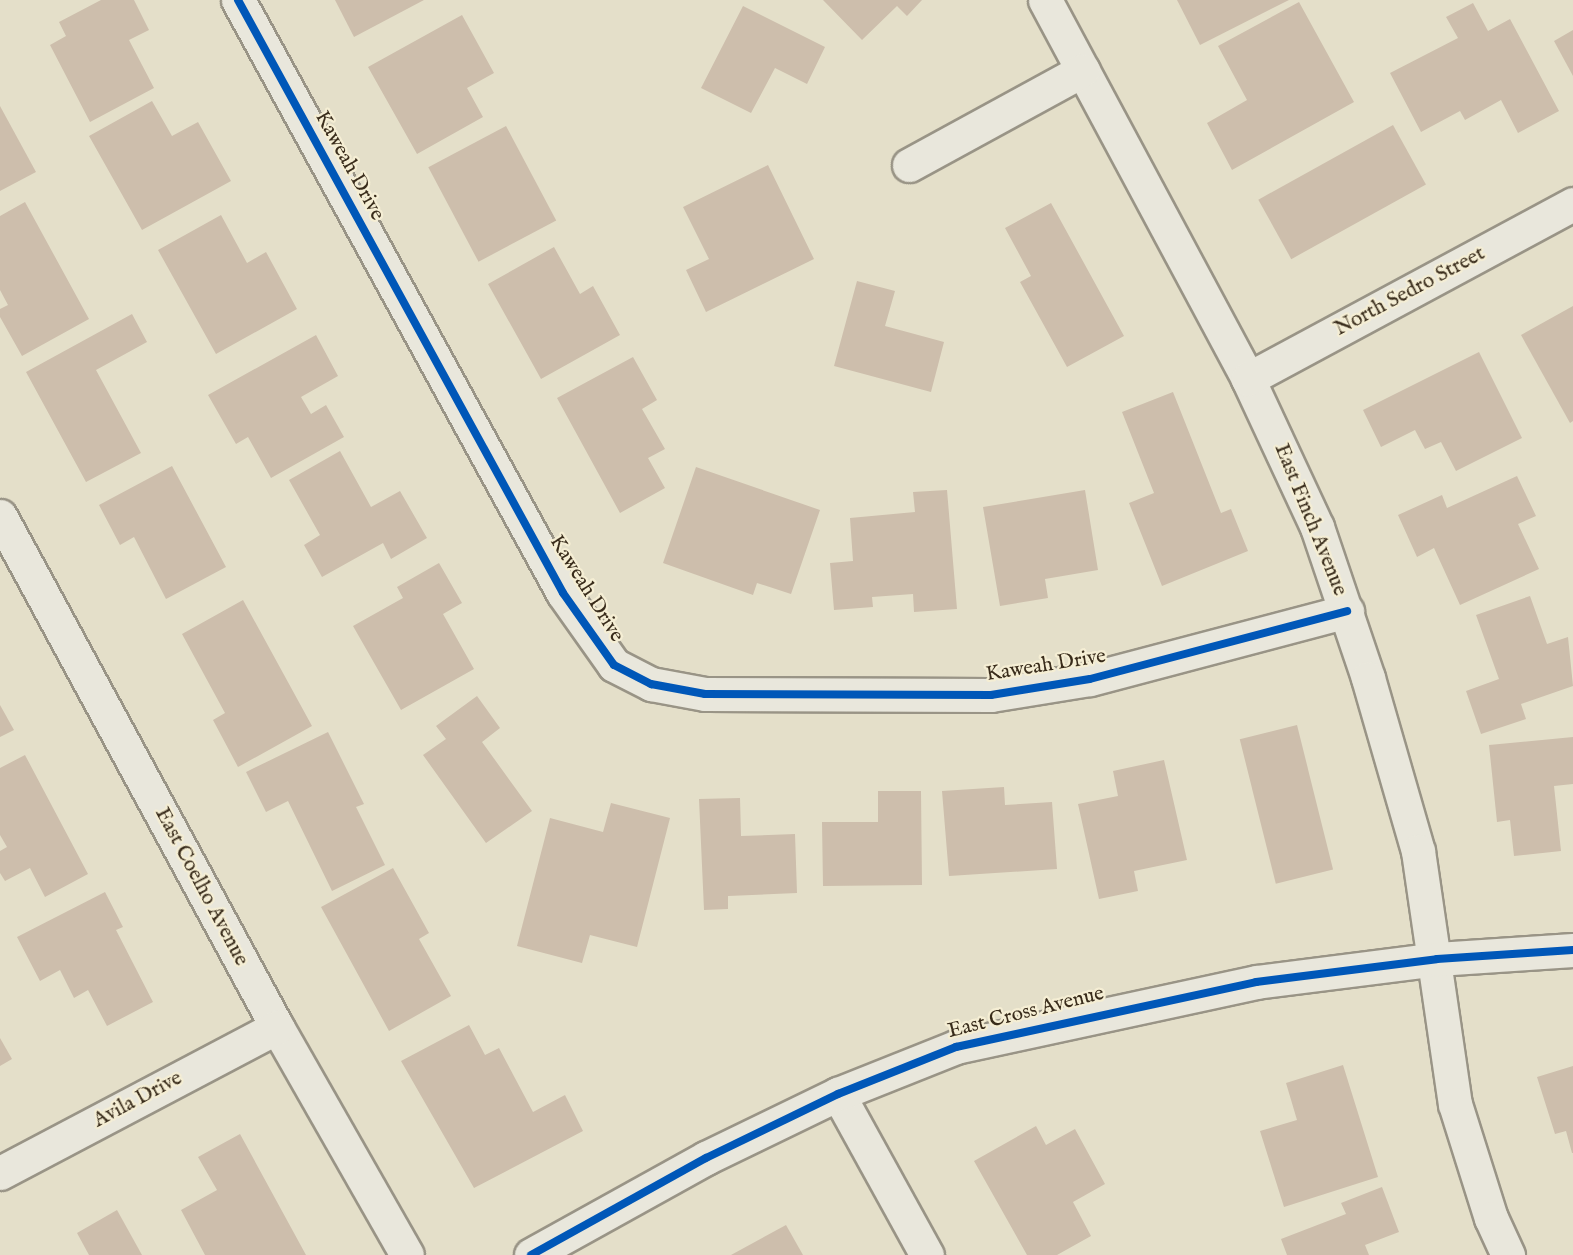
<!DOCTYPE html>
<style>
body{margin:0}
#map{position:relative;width:1573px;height:1255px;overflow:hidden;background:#e4dfc9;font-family:"IM FELL English",serif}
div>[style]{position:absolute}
.building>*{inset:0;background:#cdbeac;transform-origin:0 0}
.roads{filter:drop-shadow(2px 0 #999486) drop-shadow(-2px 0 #999486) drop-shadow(0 2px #999486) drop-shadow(0 -2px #999486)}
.minor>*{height:33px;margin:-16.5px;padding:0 16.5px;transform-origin:16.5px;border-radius:16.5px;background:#e9e7dc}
.cycleway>*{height:8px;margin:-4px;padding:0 4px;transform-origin:4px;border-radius:4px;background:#0057b8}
span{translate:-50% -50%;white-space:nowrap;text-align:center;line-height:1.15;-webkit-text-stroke:4.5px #f5eed4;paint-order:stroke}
.street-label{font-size:21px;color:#392c1b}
</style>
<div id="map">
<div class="building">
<div style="clip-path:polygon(101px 0,134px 0,149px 30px,129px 40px,154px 88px,90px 122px,50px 45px,66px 36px,59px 22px)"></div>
<div style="clip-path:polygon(335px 0,424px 0,354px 37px)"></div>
<div style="clip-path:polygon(823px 0,922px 0,907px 16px,897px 6px,862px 40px)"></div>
<div style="clip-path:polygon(1177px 0,1289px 0,1200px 45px)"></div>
<div style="clip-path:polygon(1299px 2px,1354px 102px,1232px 170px,1207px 123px,1247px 100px,1218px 46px)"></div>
<div style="clip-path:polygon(1473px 3px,1488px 31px,1510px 19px,1559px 111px,1518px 133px,1501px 100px,1465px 120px,1460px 111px,1421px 132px,1390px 73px,1458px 38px,1446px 17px)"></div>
<div style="clip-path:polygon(743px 6px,825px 47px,807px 84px,775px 68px,751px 113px,701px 88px)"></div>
<div style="clip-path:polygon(462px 15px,494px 73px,467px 88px,483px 117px,417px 154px,368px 67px)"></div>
<div style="clip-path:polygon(1573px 30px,1573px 76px,1554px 41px)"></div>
<div style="clip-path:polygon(152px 101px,172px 136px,198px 122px,231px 181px,142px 230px,89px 136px)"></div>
<div style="clip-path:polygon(0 106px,36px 172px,0 191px)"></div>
<div style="left:1393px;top:125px;width:68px;height:154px;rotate:61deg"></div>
<div style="left:506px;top:126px;width:107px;height:88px;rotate:62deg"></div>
<div style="clip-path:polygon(768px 165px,814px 259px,706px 312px,686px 270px,709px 259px,683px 207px)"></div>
<div style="clip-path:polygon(25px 202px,89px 319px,22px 356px,0 317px,0 309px,8px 305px,0 290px,0 216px)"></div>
<div style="clip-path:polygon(1051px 203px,1124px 336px,1067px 367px,1020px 282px,1031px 276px,1005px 228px)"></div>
<div style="clip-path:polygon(221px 215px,247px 263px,266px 252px,297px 309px,216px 354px,158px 250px)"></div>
<div style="clip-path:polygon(554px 247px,580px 294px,593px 286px,620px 335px,541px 379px,488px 284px)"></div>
<div style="clip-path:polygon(857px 281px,895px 291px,885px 326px,944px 342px,931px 392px,834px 366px)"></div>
<div style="clip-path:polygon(1573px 306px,1573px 421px,1570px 423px,1521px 335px)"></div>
<div style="clip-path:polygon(132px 314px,147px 342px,96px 370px,141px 453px,86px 482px,26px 372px)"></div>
<div style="clip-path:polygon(316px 335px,338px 376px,301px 397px,311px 414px,326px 405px,344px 437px,271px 478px,248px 437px,236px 444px,208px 395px)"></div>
<div style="clip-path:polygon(1479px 352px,1522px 438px,1456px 471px,1441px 442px,1425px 449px,1415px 430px,1381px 447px,1363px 410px)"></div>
<div style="clip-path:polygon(633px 357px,657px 400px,642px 409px,665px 449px,648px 458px,665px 488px,620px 513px,557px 398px)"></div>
<div style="clip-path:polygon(1173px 392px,1221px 513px,1231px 509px,1248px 551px,1162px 586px,1129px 503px,1154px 493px,1122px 412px)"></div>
<div style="clip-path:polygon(340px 451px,371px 507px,400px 491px,427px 538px,391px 559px,383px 543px,322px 577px,304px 545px,320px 535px,289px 480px)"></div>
<div style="clip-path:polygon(172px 466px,226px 567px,166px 599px,134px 537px,120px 545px,99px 505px)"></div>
<div style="clip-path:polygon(696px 467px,820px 510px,791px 594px,757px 583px,753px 595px,663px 563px)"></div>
<div style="clip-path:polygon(1517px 476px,1536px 516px,1518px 524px,1539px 569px,1460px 605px,1434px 548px,1417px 557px,1398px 515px,1442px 495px,1447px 508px)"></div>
<div style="clip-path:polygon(947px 490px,957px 609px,914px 612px,913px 594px,872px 597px,873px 607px,834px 610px,830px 563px,853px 561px,850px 518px,915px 512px,913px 492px)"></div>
<div style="clip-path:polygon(1085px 490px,1098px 570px,1045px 579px,1048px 598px,1000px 606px,983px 507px)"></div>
<div style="clip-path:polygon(439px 563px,462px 603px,443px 614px,474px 669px,401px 710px,353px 626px,403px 598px,397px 587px)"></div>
<div style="clip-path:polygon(1530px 596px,1547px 644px,1568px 637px,1573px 686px,1521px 704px,1526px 719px,1481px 734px,1466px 691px,1499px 679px,1476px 615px)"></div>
<div style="clip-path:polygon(243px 600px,312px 726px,238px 767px,213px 720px,225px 713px,182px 634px)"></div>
<div style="clip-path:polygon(477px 696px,500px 728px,482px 742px,532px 811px,486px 843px,423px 755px,446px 739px,436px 726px)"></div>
<div style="clip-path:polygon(0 705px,14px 730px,0 737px)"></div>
<div style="left:1297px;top:725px;width:149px;height:59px;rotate:76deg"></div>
<div style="clip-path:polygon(328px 732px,364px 804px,356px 807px,385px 865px,332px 891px,288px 801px,266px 812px,246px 772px)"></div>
<div style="clip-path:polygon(1573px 737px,1573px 784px,1554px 786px,1561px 851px,1514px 856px,1510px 820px,1497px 822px,1489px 745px)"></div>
<div style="clip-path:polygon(25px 755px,88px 874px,45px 897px,30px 868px,5px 881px,0 873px,0 851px,7px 847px,0 835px,0 768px)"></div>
<div style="clip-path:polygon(1164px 760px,1187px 860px,1134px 871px,1138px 891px,1099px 899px,1078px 804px,1118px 796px,1113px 771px)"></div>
<div style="clip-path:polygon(1004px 787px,1005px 805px,1052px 802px,1057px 869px,949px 876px,942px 791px)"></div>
<div style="clip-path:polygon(878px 791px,921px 791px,922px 885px,823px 886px,822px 822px,878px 822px)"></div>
<div style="clip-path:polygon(740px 798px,741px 836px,795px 834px,797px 893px,728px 896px,728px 909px,704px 910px,699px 799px)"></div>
<div style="clip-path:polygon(611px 803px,670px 818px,637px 947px,590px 935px,582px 963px,517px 946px,550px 818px,603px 832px)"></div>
<div style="clip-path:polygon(393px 868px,429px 933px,419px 939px,451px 996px,389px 1031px,321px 907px)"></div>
<div style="clip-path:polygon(105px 892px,123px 927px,116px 930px,153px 1002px,107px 1026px,88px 990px,74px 998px,60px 970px,40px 981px,17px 937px)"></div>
<div style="clip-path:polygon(469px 1025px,485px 1055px,499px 1048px,533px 1112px,565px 1095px,583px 1131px,474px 1188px,401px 1061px)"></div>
<div style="clip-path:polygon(0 1038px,12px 1059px,0 1066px)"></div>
<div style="clip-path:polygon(1343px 1065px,1378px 1177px,1284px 1207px,1260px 1131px,1297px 1120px,1286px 1083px)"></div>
<div style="clip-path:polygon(1573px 1066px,1573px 1153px,1572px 1153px,1566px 1131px,1555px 1134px,1537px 1077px)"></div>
<div style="clip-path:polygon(1036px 1126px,1046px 1145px,1075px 1129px,1105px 1184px,1073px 1202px,1091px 1236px,1057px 1255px,1027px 1255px,974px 1161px)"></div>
<div style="clip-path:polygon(240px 1134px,306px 1255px,205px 1255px,181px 1210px,217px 1190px,198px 1157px)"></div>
<div style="clip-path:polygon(1382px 1187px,1399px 1232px,1365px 1245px,1369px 1255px,1287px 1255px,1281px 1239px,1346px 1214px,1341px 1203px)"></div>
<div style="clip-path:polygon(117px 1210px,142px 1255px,89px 1255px,77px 1233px)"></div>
<div style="clip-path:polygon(786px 1225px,803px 1255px,731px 1255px)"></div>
</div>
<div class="roads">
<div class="minor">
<div style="left:238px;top:0;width:676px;rotate:61.27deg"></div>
<div style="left:563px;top:593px;width:88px;rotate:54.7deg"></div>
<div style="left:614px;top:665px;width:42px;rotate:27.2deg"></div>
<div style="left:651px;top:684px;width:55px;rotate:10.5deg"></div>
<div style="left:705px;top:694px;width:286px;rotate:0.2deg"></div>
<div style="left:991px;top:695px;width:100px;rotate:-9.2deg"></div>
<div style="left:1090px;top:679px;width:266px;rotate:-14.8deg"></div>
<div style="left:1045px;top:0;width:430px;rotate:61.8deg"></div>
<div style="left:1248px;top:379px;width:163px;rotate:65deg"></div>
<div style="left:1317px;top:527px;width:159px;rotate:71.3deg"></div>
<div style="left:1368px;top:678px;width:180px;rotate:73.9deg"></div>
<div style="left:1418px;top:851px;width:256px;rotate:81.7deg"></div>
<div style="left:1455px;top:1104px;width:120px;rotate:72.5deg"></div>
<div style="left:1491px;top:1218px;width:41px;rotate:65.3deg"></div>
<div style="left:909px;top:165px;width:198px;rotate:-28.6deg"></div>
<div style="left:1248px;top:379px;width:369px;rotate:-28.3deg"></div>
<div style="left:0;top:516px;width:581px;rotate:61.54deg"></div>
<div style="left:277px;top:1027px;width:262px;rotate:60.3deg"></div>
<div style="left:838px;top:1094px;width:184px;rotate:61.1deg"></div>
<div style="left:0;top:1173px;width:313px;rotate:-27.8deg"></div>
<div style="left:531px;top:1255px;width:200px;rotate:-29deg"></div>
<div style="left:706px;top:1158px;width:147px;rotate:-25.9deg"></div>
<div style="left:838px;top:1094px;width:127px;rotate:-21.7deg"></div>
<div style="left:956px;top:1047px;width:307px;rotate:-12.2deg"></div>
<div style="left:1256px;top:982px;width:182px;rotate:-7.2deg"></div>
<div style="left:1437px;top:959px;width:136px;rotate:-3.8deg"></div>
</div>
</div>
<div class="cycleway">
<div style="left:238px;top:0;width:676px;rotate:61.27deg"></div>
<div style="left:563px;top:593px;width:88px;rotate:54.7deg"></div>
<div style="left:614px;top:665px;width:42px;rotate:27.2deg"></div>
<div style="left:651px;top:684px;width:55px;rotate:10.5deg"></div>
<div style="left:705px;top:694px;width:286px;rotate:0.2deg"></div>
<div style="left:991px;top:695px;width:100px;rotate:-9.2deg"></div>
<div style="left:1090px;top:679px;width:266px;rotate:-14.8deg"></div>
<div style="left:531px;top:1255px;width:200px;rotate:-29deg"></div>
<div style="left:706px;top:1158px;width:147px;rotate:-25.9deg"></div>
<div style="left:838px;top:1094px;width:127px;rotate:-21.7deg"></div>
<div style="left:956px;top:1047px;width:307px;rotate:-12.2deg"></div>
<div style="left:1256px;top:982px;width:182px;rotate:-7.2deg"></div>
<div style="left:1437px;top:959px;width:136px;rotate:-3.8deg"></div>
</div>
<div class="street-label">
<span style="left:349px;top:166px;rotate:61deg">Kaweah Drive</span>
<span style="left:1410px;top:292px;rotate:-28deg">North Sedro Street</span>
<span style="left:1310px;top:520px;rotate:68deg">East Finch Avenue</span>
<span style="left:586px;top:589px;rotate:58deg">Kaweah Drive</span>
<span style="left:1046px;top:666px;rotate:-9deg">Kaweah Drive</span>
<span style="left:201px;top:887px;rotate:62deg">East Coelho Avenue</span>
<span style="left:1026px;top:1013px;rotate:-14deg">East Cross Avenue</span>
<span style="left:138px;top:1100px;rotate:-28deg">Avila Drive</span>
</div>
</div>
